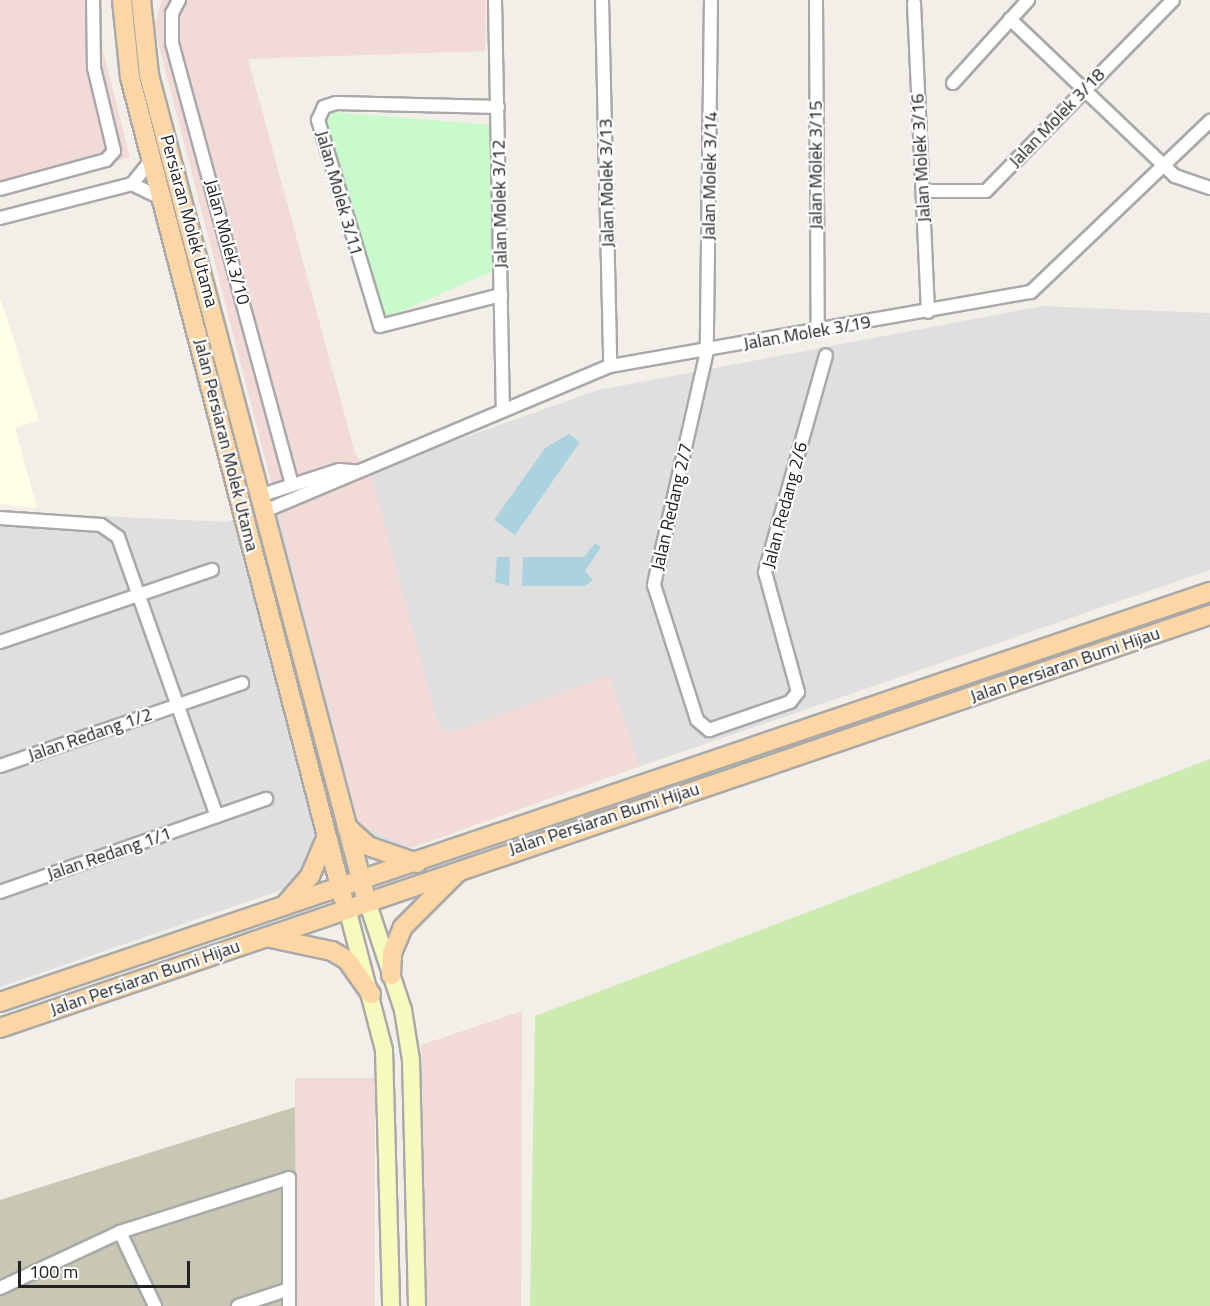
<!DOCTYPE html>
<style>
body{margin:0}
#map{position:relative;width:1210px;height:1306px;overflow:hidden;background:#f2efe9;font-family:"Titillium Web",sans-serif}
div>[style]{position:absolute}
.residential>*{inset:0;background:#e0dfdf}
.commercial>*{inset:0;background:#f2dad9;transform-origin:0 0}
.education>*{inset:0;background:#ffffe5}
.construction>*{inset:0;background:#c7c7b4}
.grass>*{inset:0;background:#cdebb0}
.park>*{inset:0;background:#c8facc}
.water>*{inset:0;background:#aad3df}
.roads{filter:drop-shadow(2px 0 #a9a9a9) drop-shadow(-2px 0 #a9a9a9) drop-shadow(0 2px #a9a9a9) drop-shadow(0 -2px #a9a9a9)}
.street>*{height:12px;margin:-6px;padding:0 6px;transform-origin:6px;border-radius:6px;background:#fff}
.secondary>*{height:16px;margin:-8px;padding:0 8px;transform-origin:8px;border-radius:8px;background:#f7fabf}
.primary>*{height:18px;margin:-9px;padding:0 9px;transform-origin:9px;border-radius:9px;background:#fcd6a4}
span{translate:-50% -50%;white-space:nowrap;text-align:center;line-height:1.15;-webkit-text-stroke:4.5px #fff;paint-order:stroke}
.street-label{font-size:18px;color:#222}
.scale{position:absolute;left:18px;top:1261px;width:172px;height:27px;box-sizing:border-box;border:3px solid #222;border-top:0;padding-left:8px;font-size:18px;line-height:21px;white-space:nowrap;color:#222;-webkit-text-stroke:4px #fff;paint-order:stroke}
</style>
<div id="map">
<div class="residential">
<div style="clip-path:polygon(1043px 306px,1210px 313px,1210px 570px,0 987px,0 511px,227px 522px,598px 390px)"></div>
</div>
<div class="commercial">
<div style="clip-path:polygon(0 0,102px 0,101px 43px,130px 157px,0 194px)"></div>
<div style="clip-path:polygon(162px 0,486px 0,485px 51px,248px 59px,355px 453px,373px 481px,439px 727px,453px 732px,609px 675px,640px 766px,411px 848px,359px 825px,154px 26px)"></div>
<div style="clip-path:polygon(522px 1011px,521px 1306px,426px 1306px,421px 1045px)"></div>
<div style="left:295px;top:1078px;width:80px;height:228px"></div>
</div>
<div class="education">
<div style="clip-path:polygon(0 297px,39px 420px,15px 428px,37px 508px,0 504px)"></div>
</div>
<div class="construction">
<div style="clip-path:polygon(295px 1107px,296px 1306px,0 1306px,0 1200px)"></div>
</div>
<div class="grass">
<div style="clip-path:polygon(1210px 759px,1210px 1306px,530px 1306px,535px 1016px)"></div>
</div>
<div class="park">
<div style="clip-path:polygon(333px 112px,491px 125px,493px 271px,390px 316px,380px 313px,325px 123px)"></div>
</div>
<div class="water">
<div style="clip-path:polygon(569px 434px,580px 442px,515px 535px,494px 520px,545px 448px)"></div>
<div style="clip-path:polygon(595px 543px,601px 547px,585px 571px,593px 580px,585px 586px,522px 586px,523px 557px,584px 557px)"></div>
<div style="clip-path:polygon(497px 557px,510px 557px,509px 586px,495px 582px)"></div>
</div>
<div class="roads">
<div class="street">
<div style="left:179px;top:0;width:15px;rotate:118deg"></div>
<div style="left:172px;top:13px;width:30px;rotate:90deg"></div>
<div style="left:172px;top:43px;width:458px;rotate:74.8deg"></div>
<div style="left:495px;top:0;width:408px;rotate:88.9deg"></div>
<div style="left:602px;top:0;width:366px;rotate:88.7deg"></div>
<div style="left:711px;top:0;width:351px;rotate:90.7deg"></div>
<div style="left:707px;top:351px;width:240px;rotate:102.8deg"></div>
<div style="left:654px;top:585px;width:142px;rotate:72.3deg"></div>
<div style="left:697px;top:720px;width:16px;rotate:40deg"></div>
<div style="left:709px;top:730px;width:86px;rotate:-19.1deg"></div>
<div style="left:790px;top:702px;width:13px;rotate:-51deg"></div>
<div style="left:798px;top:692px;width:124px;rotate:-105.4deg"></div>
<div style="left:765px;top:572px;width:225px;rotate:-74.3deg"></div>
<div style="left:816px;top:0;width:330px;rotate:89.7deg"></div>
<div style="left:914px;top:3px;width:309px;rotate:87.4deg"></div>
<div style="left:1010px;top:19px;width:228px;rotate:43.6deg"></div>
<div style="left:1175px;top:176px;width:37px;rotate:19deg"></div>
<div style="left:953px;top:83px;width:112px;rotate:-47.9deg"></div>
<div style="left:498px;top:107px;width:162px;rotate:-178.6deg"></div>
<div style="left:336px;top:103px;width:13px;rotate:162deg"></div>
<div style="left:324px;top:107px;width:14px;rotate:115deg"></div>
<div style="left:318px;top:120px;width:215px;rotate:73.2deg"></div>
<div style="left:380px;top:326px;width:125px;rotate:-14.4deg"></div>
<div style="left:132px;top:184px;width:34px;rotate:26deg"></div>
<div style="left:0;top:189px;width:110px;rotate:-15.3deg"></div>
<div style="left:106px;top:160px;width:12px;rotate:-48deg"></div>
<div style="left:114px;top:151px;width:85px;rotate:-103.5deg"></div>
<div style="left:94px;top:68px;width:68px;rotate:-90.8deg"></div>
<div style="left:923px;top:191px;width:63px"></div>
<div style="left:986px;top:191px;width:267px;rotate:-45.6deg"></div>
<div style="left:0;top:218px;width:136px;rotate:-14.4deg"></div>
<div style="left:132px;top:184px;width:33px;rotate:-51deg"></div>
<div style="left:262px;top:495px;width:81px;rotate:-18deg"></div>
<div style="left:339px;top:470px;width:16px;rotate:4deg"></div>
<div style="left:267px;top:510px;width:372px;rotate:-22.8deg"></div>
<div style="left:610px;top:366px;width:427px;rotate:-10deg"></div>
<div style="left:1031px;top:292px;width:248px;rotate:-43.7deg"></div>
<div style="left:0;top:518px;width:101px;rotate:4deg"></div>
<div style="left:101px;top:525px;width:21px;rotate:35deg"></div>
<div style="left:118px;top:537px;width:296px;rotate:70.5deg"></div>
<div style="left:0;top:642px;width:224px;rotate:-18.8deg"></div>
<div style="left:0;top:766px;width:256px;rotate:-18.9deg"></div>
<div style="left:0;top:892px;width:282px;rotate:-19.3deg"></div>
<div style="left:120px;top:1232px;width:82px;rotate:64.7deg"></div>
<div style="left:0;top:1288px;width:132px;rotate:-25deg"></div>
<div style="left:120px;top:1232px;width:177px;rotate:-17.7deg"></div>
<div style="left:289px;top:1178px;width:128px;rotate:90deg"></div>
<div style="left:238px;top:1306px;width:54px;rotate:-18.4deg"></div>
</div>
<div class="secondary">
<div style="left:367px;top:901px;width:115px;rotate:71.7deg"></div>
<div style="left:403px;top:1010px;width:51px;rotate:80.9deg"></div>
<div style="left:411px;top:1060px;width:246px;rotate:88.6deg"></div>
<div style="left:347px;top:908px;width:147px;rotate:75.4deg"></div>
<div style="left:384px;top:1050px;width:256px;rotate:88.4deg"></div>
</div>
<div class="primary">
<div style="left:122px;top:0;width:77px;rotate:84.1deg"></div>
<div style="left:130px;top:77px;width:848px;rotate:75.46deg"></div>
<div style="left:141px;top:0;width:75px;rotate:83.9deg"></div>
<div style="left:149px;top:75px;width:847px;rotate:75.23deg"></div>
<div style="left:347px;top:827px;width:28px;rotate:42deg"></div>
<div style="left:368px;top:846px;width:52px;rotate:19.1deg"></div>
<div style="left:284px;top:906px;width:40px;rotate:-49deg"></div>
<div style="left:310px;top:876px;width:39px;rotate:-67deg"></div>
<div style="left:266px;top:937px;width:67px;rotate:12deg"></div>
<div style="left:332px;top:951px;width:17px;rotate:31deg"></div>
<div style="left:347px;top:960px;width:42px;rotate:54.8deg"></div>
<div style="left:391px;top:975px;width:22px;rotate:-87deg"></div>
<div style="left:392px;top:953px;width:28px;rotate:-67deg"></div>
<div style="left:403px;top:927px;width:78px;rotate:-45deg"></div>
<div style="left:0;top:1002px;width:1278px;rotate:-18.72deg"></div>
<div style="left:0;top:1028px;width:1279px;rotate:-18.85deg"></div>
</div>
</div>
<div class="street-label">
<span style="left:1057px;top:118px;rotate:-46deg">Jalan Molek 3/18</span>
<span style="left:921px;top:158px;rotate:-93deg">Jalan Molek 3/16</span>
<span style="left:816px;top:165px;rotate:-90deg">Jalan Molek 3/15</span>
<span style="left:710px;top:176px;rotate:-89deg">Jalan Molek 3/14</span>
<span style="left:607px;top:183px;rotate:-91deg">Jalan Molek 3/13</span>
<span style="left:339px;top:193px;rotate:74deg">Jalan Molek 3/11</span>
<span style="left:500px;top:204px;rotate:-91deg">Jalan Molek 3/12</span>
<span style="left:189px;top:221px;rotate:75deg">Persiaran Molek Utama</span>
<span style="left:227px;top:242px;rotate:75deg">Jalan Molek 3/10</span>
<span style="left:807px;top:333px;rotate:-10deg">Jalan Molek 3/19</span>
<span style="left:226px;top:445px;rotate:76deg">Jalan Persiaran Molek Utama</span>
<span style="left:785px;top:505px;rotate:-75deg">Jalan Redang 2/6</span>
<span style="left:672px;top:507px;rotate:-77deg">Jalan Redang 2/7</span>
<span style="left:1065px;top:665px;rotate:-19deg">Jalan Persiaran Bumi Hijau</span>
<span style="left:90px;top:735px;rotate:-19deg">Jalan Redang 1/2</span>
<span style="left:604px;top:819px;rotate:-18deg">Jalan Persiaran Bumi Hijau</span>
<span style="left:109px;top:854px;rotate:-19deg">Jalan Redang 1/1</span>
<span style="left:145px;top:978px;rotate:-19deg">Jalan Persiaran Bumi Hijau</span>
</div>
<div class="scale">100 m</div>
</div>
